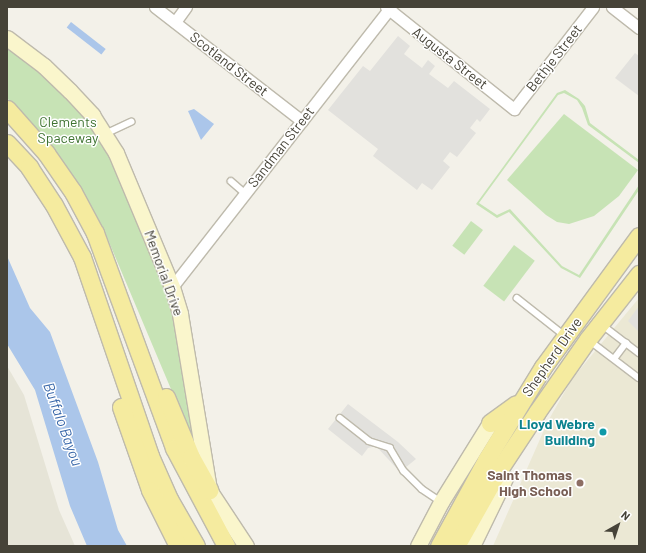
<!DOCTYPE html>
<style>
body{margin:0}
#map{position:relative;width:646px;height:553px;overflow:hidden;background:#f3f1e9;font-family:Barlow,sans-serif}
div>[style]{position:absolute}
.residential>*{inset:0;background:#e6e4d7}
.education>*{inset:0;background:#ebe8d4}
.green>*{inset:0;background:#c7e3b5;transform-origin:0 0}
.parking>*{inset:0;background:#e2e1dd}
.water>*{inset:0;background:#abc6ea;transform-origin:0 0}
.roads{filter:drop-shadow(1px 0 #bebaac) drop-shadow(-1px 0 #bebaac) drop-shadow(0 1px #bebaac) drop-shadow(0 -1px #bebaac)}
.lane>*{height:5.5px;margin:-2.75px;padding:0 2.75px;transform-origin:2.75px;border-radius:2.75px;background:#fff}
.street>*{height:11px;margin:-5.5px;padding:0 5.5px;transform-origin:5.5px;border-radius:5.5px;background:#fff}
.secondary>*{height:15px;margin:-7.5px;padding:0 7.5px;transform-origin:7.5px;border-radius:7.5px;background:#faf6cc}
.primary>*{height:17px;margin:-8.5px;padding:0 8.5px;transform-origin:8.5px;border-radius:8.5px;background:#f5eb9f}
.dots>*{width:11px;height:11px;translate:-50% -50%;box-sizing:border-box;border:2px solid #fff;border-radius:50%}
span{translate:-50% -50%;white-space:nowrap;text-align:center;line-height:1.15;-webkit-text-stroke:3px #fff;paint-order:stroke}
.street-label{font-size:14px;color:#464338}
.park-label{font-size:14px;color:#3e7330}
.culture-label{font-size:14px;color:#0d838f;font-weight:700}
.right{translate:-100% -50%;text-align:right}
.education-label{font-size:14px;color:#785e54;font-weight:700}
.water-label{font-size:15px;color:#3a68a9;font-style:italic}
.frame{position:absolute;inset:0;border:8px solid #464338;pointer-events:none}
.north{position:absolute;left:598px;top:505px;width:40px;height:40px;-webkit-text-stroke:3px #fff;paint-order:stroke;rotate:39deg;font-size:11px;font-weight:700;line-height:16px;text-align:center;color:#464338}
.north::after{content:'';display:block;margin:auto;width:14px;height:18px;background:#464338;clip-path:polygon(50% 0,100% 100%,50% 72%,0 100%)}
</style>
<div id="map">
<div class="residential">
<div style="clip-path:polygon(7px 366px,24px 395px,59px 510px,75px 546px,7px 546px)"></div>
</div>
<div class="education">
<div style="clip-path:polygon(639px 298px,639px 546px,493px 546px,548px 421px,572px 379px)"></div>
</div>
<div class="green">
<div style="clip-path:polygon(7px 46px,67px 95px,100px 137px,144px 230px,177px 322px,195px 446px,106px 235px,83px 192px,52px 147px,7px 98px)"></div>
<div style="clip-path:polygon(565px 90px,579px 99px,585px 106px,590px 123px,639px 160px,639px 163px,588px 125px,582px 108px,577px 100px,564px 93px,558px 95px,479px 203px,497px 215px,510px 209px,562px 266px,579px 275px,639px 185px,639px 190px,580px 278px,561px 268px,509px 212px,497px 218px,476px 204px,557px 93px)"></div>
<div style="clip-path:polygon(564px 114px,638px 170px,619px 196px,594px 216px,569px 224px,557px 222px,546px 215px,507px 180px)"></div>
<div style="left:471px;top:221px;width:15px;height:31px;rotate:37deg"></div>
<div style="left:514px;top:245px;width:26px;height:51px;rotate:37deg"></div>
</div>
<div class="parking">
<div style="clip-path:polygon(398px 36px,410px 46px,404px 54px,422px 68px,428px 60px,435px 66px,429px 74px,448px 88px,454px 81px,490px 109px,480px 122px,477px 119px,470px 128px,476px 133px,457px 157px,450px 152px,443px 161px,450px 167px,432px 190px,422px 183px,417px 190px,373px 156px,378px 149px,328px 110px,363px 66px,370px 71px)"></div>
<div style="clip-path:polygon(635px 53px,639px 56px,639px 96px,615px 78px)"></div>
<div style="clip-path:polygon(639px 306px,639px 332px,628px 321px)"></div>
<div style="clip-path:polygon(348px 404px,398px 442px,416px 459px,400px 472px,376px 446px,368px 448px,362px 456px,328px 429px)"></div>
</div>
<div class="water">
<div style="left:71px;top:22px;width:44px;height:7px;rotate:38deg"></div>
<div style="clip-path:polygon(194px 109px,214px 124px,201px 140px,188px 111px)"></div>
<div style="clip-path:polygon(7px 256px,30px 308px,50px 332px,98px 462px,118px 530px,127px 546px,87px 546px,70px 506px,35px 390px,7px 344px)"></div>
</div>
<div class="roads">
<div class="lane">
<div style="left:105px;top:134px;width:29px;rotate:-25deg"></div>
<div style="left:231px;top:181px;width:18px;rotate:41deg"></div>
<div style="left:517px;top:298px;width:60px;rotate:38.2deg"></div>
<div style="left:601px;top:324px;width:48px;rotate:37.3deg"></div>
<div style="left:590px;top:341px;width:61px;rotate:37.1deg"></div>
<div style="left:614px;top:359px;width:20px;rotate:-53deg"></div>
<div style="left:340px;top:418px;width:37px;rotate:38deg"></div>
<div style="left:369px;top:441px;width:22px;rotate:18deg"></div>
<div style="left:390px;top:448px;width:27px;rotate:59deg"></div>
<div style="left:404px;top:471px;width:25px;rotate:45deg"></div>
<div style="left:422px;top:489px;width:23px;rotate:34deg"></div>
</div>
<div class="street">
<div style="left:155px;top:7px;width:186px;rotate:37.8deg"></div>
<div style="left:386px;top:7px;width:164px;rotate:38.6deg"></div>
<div style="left:514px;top:109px;width:129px;rotate:-52.2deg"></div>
<div style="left:612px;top:7px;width:34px;rotate:38deg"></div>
<div style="left:175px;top:22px;width:19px;rotate:-54deg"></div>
<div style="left:172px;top:287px;width:355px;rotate:-52deg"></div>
</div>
<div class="secondary">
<div style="left:7px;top:38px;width:46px;rotate:37.1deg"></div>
<div style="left:44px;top:66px;width:36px;rotate:44deg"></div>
<div style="left:70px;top:91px;width:33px;rotate:47deg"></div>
<div style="left:92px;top:115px;width:45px;rotate:57.7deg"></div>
<div style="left:116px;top:153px;width:145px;rotate:67.3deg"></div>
<div style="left:172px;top:287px;width:28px;rotate:73deg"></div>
<div style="left:180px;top:314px;width:178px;rotate:80.6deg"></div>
<div style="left:209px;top:490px;width:67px;rotate:56.5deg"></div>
<div style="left:418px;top:546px;width:50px;rotate:-62.4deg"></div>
<div style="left:441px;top:502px;width:93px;rotate:-58.2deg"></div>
<div style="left:472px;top:546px;width:76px;rotate:-64.1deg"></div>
</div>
<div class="primary">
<div style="left:7px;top:109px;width:59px;rotate:48.4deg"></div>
<div style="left:46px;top:153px;width:47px;rotate:55.3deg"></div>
<div style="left:73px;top:192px;width:47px;rotate:61.8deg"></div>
<div style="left:95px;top:233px;width:229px;rotate:69.8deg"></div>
<div style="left:174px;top:448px;width:111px;rotate:62deg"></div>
<div style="left:7px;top:143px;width:33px;rotate:47deg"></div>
<div style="left:29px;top:167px;width:45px;rotate:56.7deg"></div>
<div style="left:54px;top:205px;width:59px;rotate:61.7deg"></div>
<div style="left:82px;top:257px;width:210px;rotate:71.1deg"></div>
<div style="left:150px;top:456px;width:47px;rotate:66.2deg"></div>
<div style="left:169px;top:499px;width:54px;rotate:60.1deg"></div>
<div style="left:166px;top:397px;width:65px;rotate:67.4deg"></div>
<div style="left:191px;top:457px;width:38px;rotate:61deg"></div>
<div style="left:121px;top:407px;width:88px;rotate:70.7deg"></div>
<div style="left:150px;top:490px;width:63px;rotate:63.4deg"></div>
<div style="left:490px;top:423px;width:32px;rotate:-36deg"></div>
<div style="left:439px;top:546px;width:98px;rotate:-61.3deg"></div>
<div style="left:486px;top:460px;width:109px;rotate:-58.5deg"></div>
<div style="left:543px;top:367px;width:162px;rotate:-53.8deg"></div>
<div style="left:456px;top:546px;width:90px;rotate:-60.6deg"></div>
<div style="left:500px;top:468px;width:67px;rotate:-56.5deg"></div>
<div style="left:537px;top:412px;width:89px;rotate:-55.1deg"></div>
<div style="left:588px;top:339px;width:83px;rotate:-51.9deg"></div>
</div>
</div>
<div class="dots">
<div style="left:603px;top:432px;background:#0f9aa8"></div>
<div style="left:580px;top:483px;background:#8d6e63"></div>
</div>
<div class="street-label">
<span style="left:450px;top:58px;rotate:38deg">Augusta Street</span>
<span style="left:554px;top:58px;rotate:-52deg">Bethje Street</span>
<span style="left:229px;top:64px;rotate:38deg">Scotland Street</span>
<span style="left:281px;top:147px;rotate:-52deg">Sandman Street</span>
<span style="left:164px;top:273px;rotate:70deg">Memorial Drive</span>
<span style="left:552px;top:357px;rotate:-55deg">Shepherd Drive</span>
</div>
<div class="park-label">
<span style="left:68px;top:130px">Clements<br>Spaceway</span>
</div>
<div class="culture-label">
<span class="right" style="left:595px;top:432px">Lloyd Webre<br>Building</span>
</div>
<div class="education-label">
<span class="right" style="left:572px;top:483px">Saint Thomas<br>High School</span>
</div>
<div class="water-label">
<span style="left:63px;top:424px;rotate:70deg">Buffalo Bayou</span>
</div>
<div class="frame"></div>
<div class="north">N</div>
</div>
